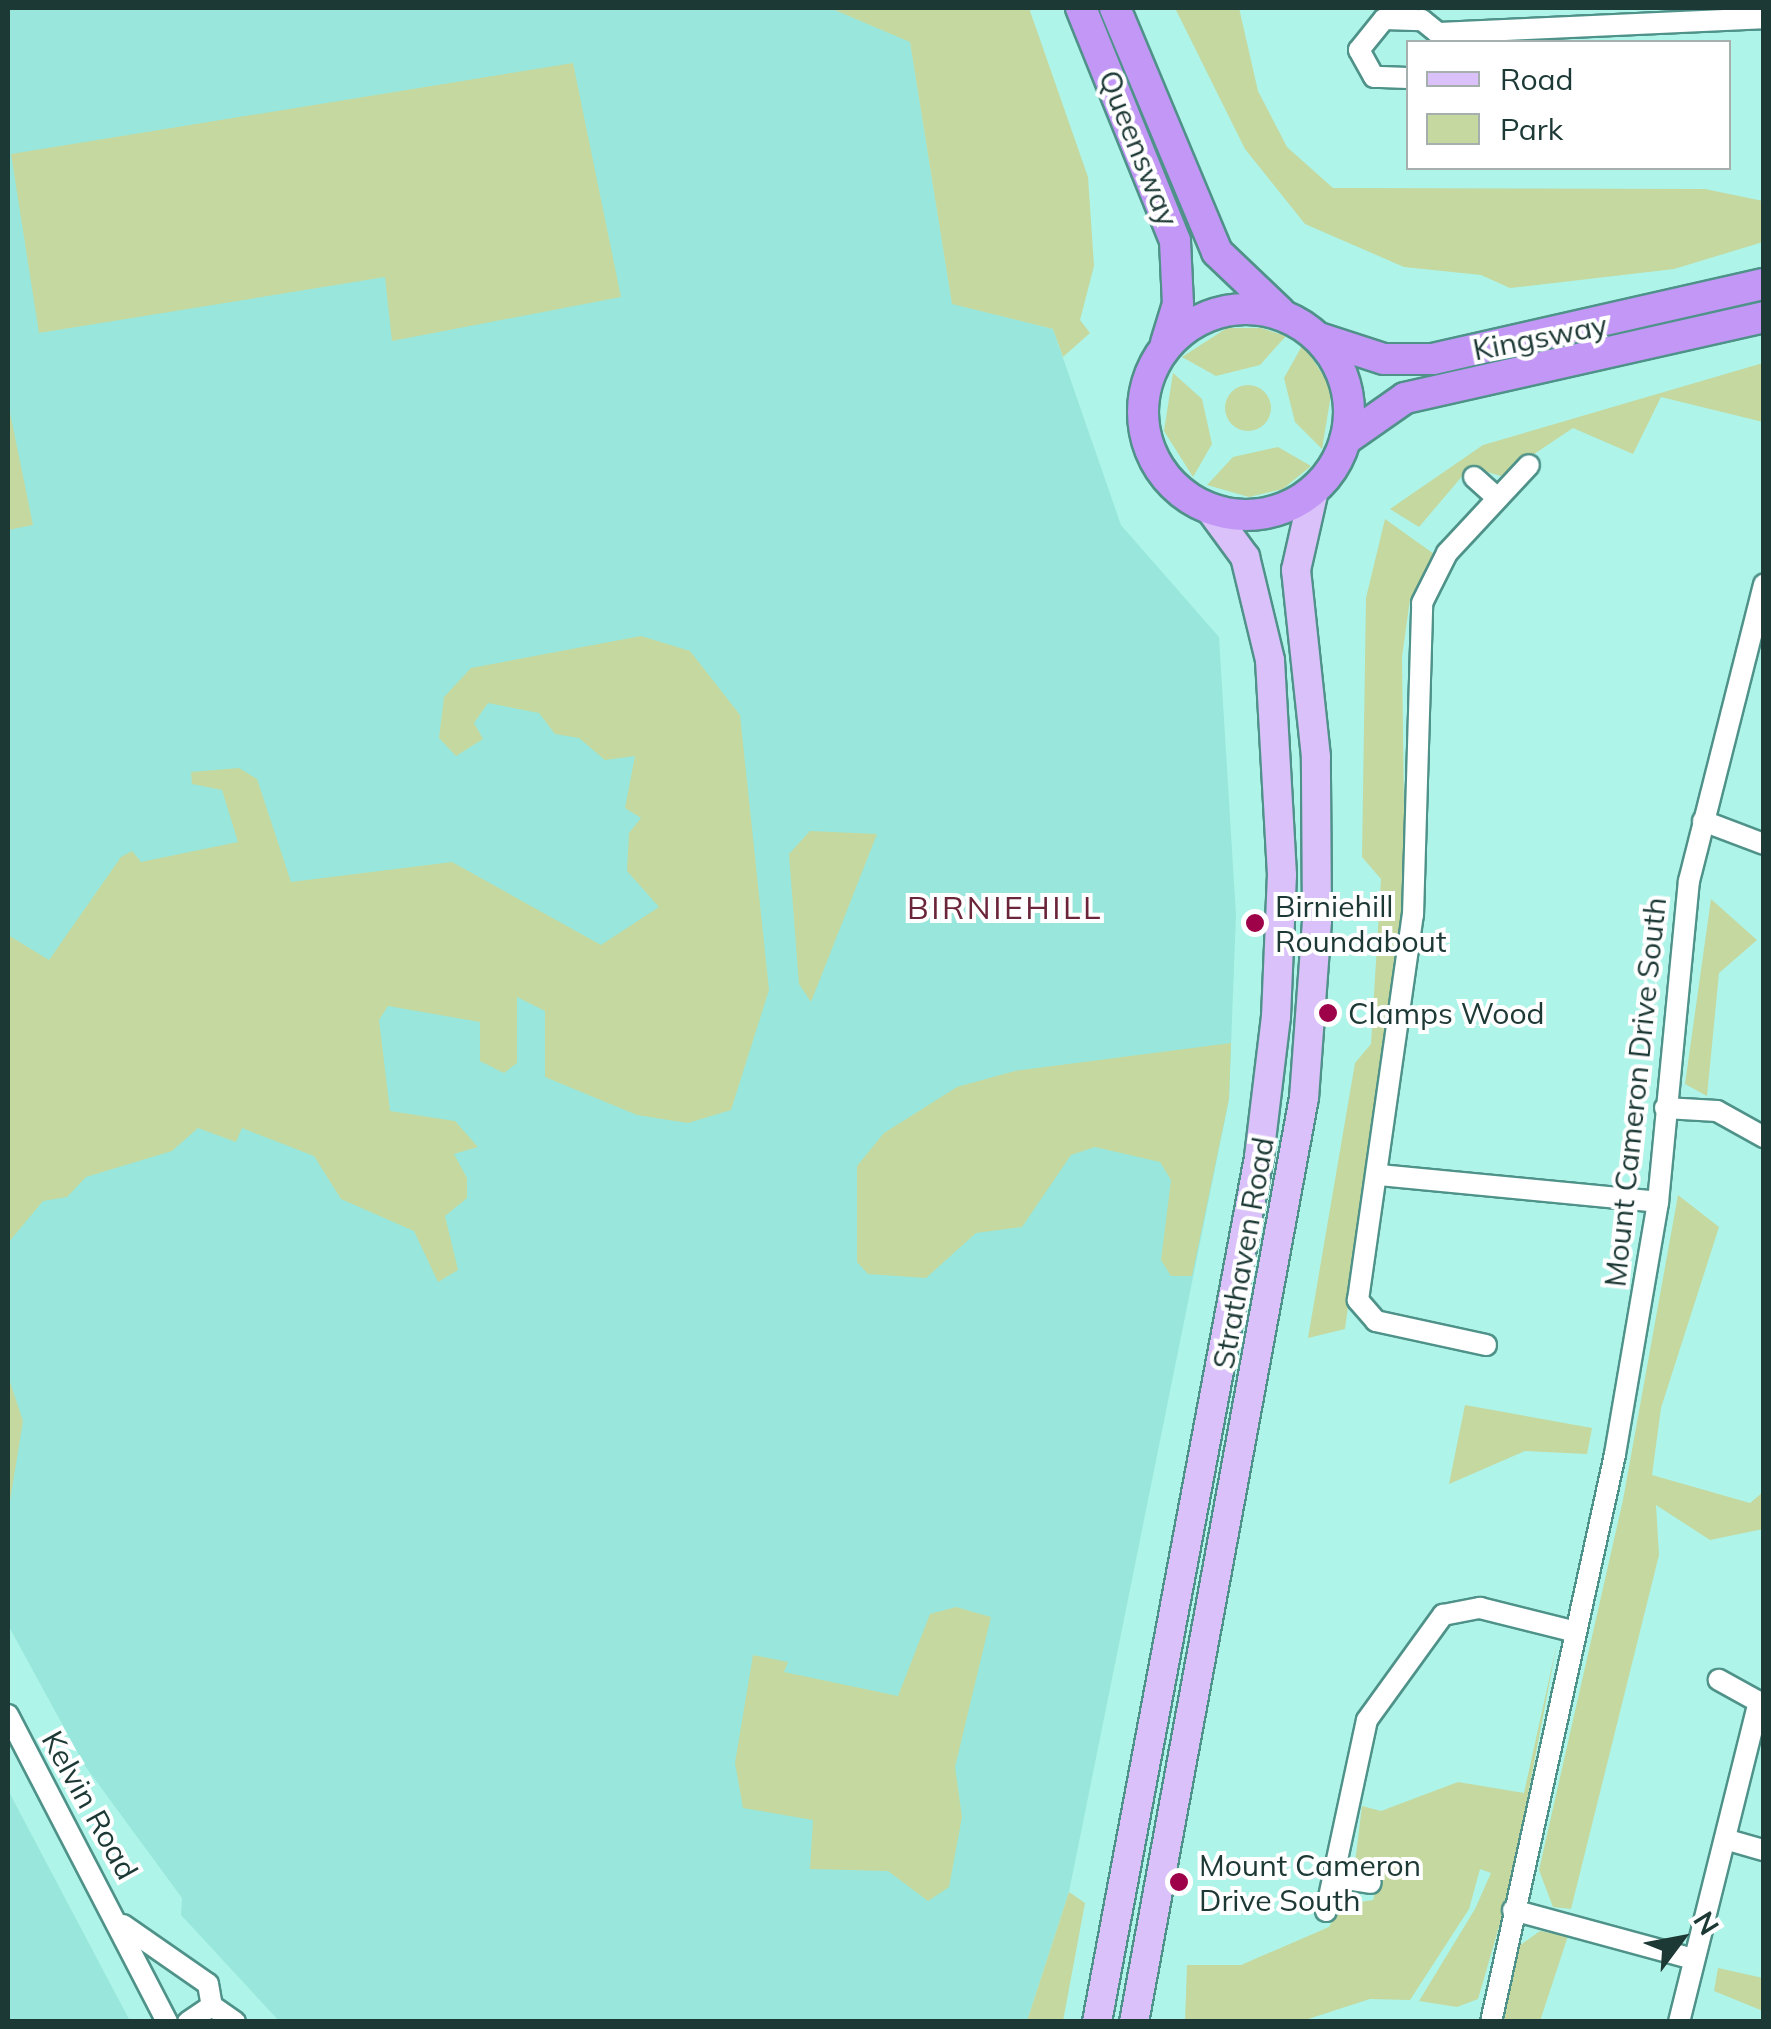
<!DOCTYPE html>
<style>
body{margin:0}
#map{position:relative;width:1771px;height:2029px;overflow:hidden;background:#aff4e9;font-family:Mulish,sans-serif}
div>[style]{position:absolute}
.built>*{inset:0;background:#99e7dc}
.green>*{inset:0;background:#c4d89f}
.round{border-radius:50%}
.roads{filter:drop-shadow(2px 0 #4f9289) drop-shadow(-2px 0 #4f9289) drop-shadow(0 2px #4f9289) drop-shadow(0 -2px #4f9289)}
.minor>*{height:20px;margin:-10px;padding:0 10px;transform-origin:10px;border-radius:10px;background:#fff}
.major>*{height:28px;margin:-14px;padding:0 14px;transform-origin:14px;border-radius:14px;background:#dac1fa}
.highway>*{height:30px;margin:-15px;padding:0 15px;transform-origin:15px;border-radius:15px;background:#c297f6}
.highway>.ring{margin:-15px;padding:0;box-sizing:content-box;background:none;border:30px solid #c297f6;border-radius:50%}
.dots>*{width:28px;height:28px;translate:-50% -50%;box-sizing:border-box;border:5px solid #fff;border-radius:50%}
span{translate:-50% -50%;white-space:nowrap;text-align:center;line-height:1.15;-webkit-text-stroke:8px #fff;paint-order:stroke}
.street-label{font-size:30px;color:#1d3935}
.poi-label{font-size:30px;color:#1d3935}
.left{translate:0 -50%;text-align:left}
.neighbourhood-label{font-size:32px;color:#6a253a;letter-spacing:2.5px}
.frame{position:absolute;inset:0;border:10px solid #1d3935;pointer-events:none}
.legend{position:absolute;left:1406px;top:40px;width:325px;height:130px;box-sizing:border-box;background:#fff;border:2px solid #a5b0ae;margin:0;padding:12px 18px;list-style:none;font-size:30px;color:#1d3935}
.legend li{display:flex;align-items:center;gap:20px;height:50px}
.legend b{width:50px;border:2px solid #a5b0ae}
.north{position:absolute;left:1631px;top:1889px;width:100px;height:100px;-webkit-text-stroke:8px #fff;paint-order:stroke;rotate:58deg;font-size:28px;font-weight:700;line-height:40px;text-align:center;color:#1d3935}
.north::after{content:'';display:block;margin:auto;width:35px;height:45px;background:#1d3935;clip-path:polygon(50% 0,100% 100%,50% 72%,0 100%)}
</style>
<div id="map">
<div class="built">
<div style="clip-path:polygon(8px 8px,830px 8px,910px 41px,952px 303px,1053px 329px,1121px 525px,1219px 637px,1236px 915px,1229px 1099px,1069px 1892px,1027px 2021px,279px 2021px,181px 1915px,182px 1898px,85px 1766px,8px 1625px)"></div>
<div style="clip-path:polygon(8px 1790px,130px 2021px,8px 2021px)"></div>
</div>
<div class="green">
<div style="clip-path:polygon(830px 8px,1029px 8px,1088px 177px,1094px 266px,1080px 320px,1090px 333px,1063px 357px,1053px 329px,952px 304px,910px 42px)"></div>
<div style="clip-path:polygon(1175px 8px,1239px 8px,1258px 91px,1287px 147px,1333px 188px,1705px 189px,1763px 201px,1763px 242px,1674px 269px,1510px 288px,1481px 275px,1404px 267px,1305px 224px,1245px 149px)"></div>
<div style="clip-path:polygon(573px 63px,621px 297px,392px 341px,385px 277px,39px 333px,11px 154px)"></div>
<div style="clip-path:polygon(1227px 328px,1261px 328px,1286px 336px,1260px 365px,1216px 376px,1182px 357px)"></div>
<div style="clip-path:polygon(1303px 344px,1332px 389px,1322px 449px,1295px 422px,1284px 378px)"></div>
<div style="clip-path:polygon(1763px 363px,1763px 422px,1661px 397px,1633px 454px,1573px 428px,1501px 476px,1470px 467px,1419px 527px,1390px 509px,1483px 445px)"></div>
<div style="clip-path:polygon(1173px 373px,1202px 399px,1212px 444px,1193px 477px,1164px 431px)"></div>
<div class="round" style="left:1225px;top:385px;width:46px;height:46px"></div>
<div style="clip-path:polygon(8px 403px,33px 525px,8px 530px)"></div>
<div style="clip-path:polygon(1278px 447px,1311px 466px,1283px 489px,1249px 497px,1207px 485px,1233px 457px)"></div>
<div style="clip-path:polygon(1385px 519px,1434px 554px,1410px 599px,1402px 657px,1405px 886px,1345px 1329px,1308px 1338px,1355px 1063px,1371px 1044px,1381px 879px,1362px 857px,1366px 598px)"></div>
<div style="clip-path:polygon(641px 636px,690px 651px,740px 715px,769px 990px,731px 1110px,688px 1123px,637px 1115px,545px 1077px,545px 1011px,517px 997px,517px 1063px,504px 1073px,480px 1061px,480px 1022px,388px 1006px,379px 1020px,390px 1111px,455px 1121px,478px 1147px,454px 1154px,467px 1178px,467px 1198px,445px 1216px,458px 1270px,438px 1282px,414px 1231px,341px 1199px,314px 1156px,242px 1128px,236px 1142px,198px 1128px,172px 1151px,86px 1177px,67px 1197px,43px 1201px,8px 1243px,8px 935px,49px 960px,121px 857px,132px 851px,141px 862px,238px 842px,222px 790px,192px 784px,191px 772px,239px 768px,257px 779px,291px 882px,452px 862px,601px 945px,659px 907px,627px 871px,629px 833px,641px 818px,625px 808px,635px 756px,605px 760px,579px 738px,555px 734px,539px 713px,488px 703px,474px 723px,483px 739px,456px 756px,439px 738px,444px 697px,471px 668px)"></div>
<div style="clip-path:polygon(810px 831px,877px 834px,811px 1002px,799px 984px,789px 854px)"></div>
<div style="clip-path:polygon(1711px 899px,1757px 940px,1719px 973px,1707px 1096px,1685px 1084px)"></div>
<div style="clip-path:polygon(1231px 1043px,1229px 1099px,1192px 1276px,1171px 1276px,1161px 1260px,1171px 1180px,1160px 1162px,1095px 1147px,1071px 1155px,1022px 1227px,976px 1233px,926px 1278px,868px 1274px,857px 1262px,857px 1166px,884px 1133px,957px 1087px,1015px 1071px)"></div>
<div style="clip-path:polygon(1678px 1195px,1719px 1227px,1661px 1408px,1652px 1475px,1750px 1503px,1763px 1492px,1763px 1529px,1710px 1540px,1656px 1505px,1659px 1555px,1571px 1909px,1553px 1907px,1539px 1870px,1623px 1500px)"></div>
<div style="clip-path:polygon(8px 1376px,23px 1421px,8px 1513px)"></div>
<div style="clip-path:polygon(1465px 1405px,1592px 1428px,1587px 1454px,1525px 1451px,1449px 1484px)"></div>
<div style="clip-path:polygon(956px 1607px,991px 1617px,955px 1767px,962px 1817px,949px 1887px,928px 1901px,888px 1871px,810px 1869px,813px 1820px,743px 1808px,735px 1763px,753px 1655px,788px 1662px,784px 1672px,898px 1696px,930px 1614px)"></div>
<div style="clip-path:polygon(1557px 1643px,1510px 1889px,1478px 1999px,1457px 2007px,1419px 2001px,1475px 1909px,1491px 1873px,1480px 1869px,1469px 1909px,1410px 2000px,1370px 1999px,1302px 2021px,1185px 2021px,1187px 1965px,1241px 1965px,1329px 1927px,1342px 1905px,1373px 1900px,1379px 1878px,1355px 1863px,1362px 1806px,1381px 1811px,1458px 1782px,1524px 1793px)"></div>
<div style="clip-path:polygon(1069px 1892px,1085px 1903px,1063px 2021px,1027px 2021px)"></div>
<div style="clip-path:polygon(1540px 1931px,1568px 1936px,1540px 2021px,1502px 2022px,1519px 1946px)"></div>
<div style="clip-path:polygon(1718px 1968px,1763px 1978px,1763px 2011px,1714px 1991px)"></div>
</div>
<div class="roads">
<div class="minor">
<div style="left:1408px;top:78px;width:34px;rotate:-178deg"></div>
<div style="left:1374px;top:77px;width:31px;rotate:-119deg"></div>
<div style="left:1359px;top:50px;width:40px;rotate:-51deg"></div>
<div style="left:1384px;top:19px;width:38px;rotate:2deg"></div>
<div style="left:1422px;top:20px;width:21px;rotate:39deg"></div>
<div style="left:1438px;top:33px;width:326px;rotate:-2.6deg"></div>
<div style="left:1474px;top:477px;width:30px;rotate:42deg"></div>
<div style="left:1703px;top:821px;width:65px;rotate:20.7deg"></div>
<div style="left:1665px;top:1108px;width:52px;rotate:3.3deg"></div>
<div style="left:1717px;top:1111px;width:54px;rotate:29deg"></div>
<div style="left:1379px;top:1175px;width:280px;rotate:5.5deg"></div>
<div style="left:1486px;top:1345px;width:113px;rotate:-167.7deg"></div>
<div style="left:1376px;top:1321px;width:28px;rotate:-131deg"></div>
<div style="left:1358px;top:1300px;width:389px;rotate:-81.9deg"></div>
<div style="left:1413px;top:915px;width:312px;rotate:-88.3deg"></div>
<div style="left:1422px;top:603px;width:56px;rotate:-63.4deg"></div>
<div style="left:1447px;top:553px;width:120px;rotate:-47deg"></div>
<div style="left:8px;top:1715px;width:346px;rotate:62.6deg"></div>
<div style="left:1728px;top:1840px;width:37px;rotate:16deg"></div>
<div style="left:1334px;top:1877px;width:37px;rotate:9deg"></div>
<div style="left:1513px;top:1910px;width:183px;rotate:15.2deg"></div>
<div style="left:1326px;top:1911px;width:195px;rotate:-77.9deg"></div>
<div style="left:1367px;top:1720px;width:130px;rotate:-54.1deg"></div>
<div style="left:1443px;top:1615px;width:38px;rotate:-11deg"></div>
<div style="left:1480px;top:1608px;width:99px;rotate:14deg"></div>
<div style="left:123px;top:1925px;width:103px;rotate:34.8deg"></div>
<div style="left:208px;top:1984px;width:22px;rotate:80deg"></div>
<div style="left:188px;top:2022px;width:29px;rotate:-34deg"></div>
<div style="left:212px;top:2006px;width:28px;rotate:35deg"></div>
<div style="left:1491px;top:2022px;width:581px;rotate:-77.68deg"></div>
<div style="left:1615px;top:1454px;width:256px;rotate:-80.3deg"></div>
<div style="left:1658px;top:1202px;width:322px;rotate:-84.5deg"></div>
<div style="left:1689px;top:881px;width:306px;rotate:-75.8deg"></div>
<div style="left:1679px;top:2022px;width:330px;rotate:-76deg"></div>
<div style="left:1759px;top:1702px;width:46px;rotate:-151.2deg"></div>
</div>
<div class="major">
<div style="left:1097px;top:2022px;width:880px;rotate:-79.39deg"></div>
<div style="left:1259px;top:1157px;width:141px;rotate:-83.1deg"></div>
<div style="left:1276px;top:1017px;width:142px;rotate:-87.6deg"></div>
<div style="left:1282px;top:875px;width:215px;rotate:-93.2deg"></div>
<div style="left:1270px;top:660px;width:106px;rotate:-103.6deg"></div>
<div style="left:1245px;top:557px;width:61px;rotate:-126.3deg"></div>
<div style="left:1134px;top:2022px;width:940px;rotate:-79.58deg"></div>
<div style="left:1304px;top:1098px;width:178px;rotate:-85.8deg"></div>
<div style="left:1317px;top:920px;width:163px;rotate:-90.4deg"></div>
<div style="left:1316px;top:757px;width:188px;rotate:-96.1deg"></div>
<div style="left:1296px;top:570px;width:82px;rotate:-77.3deg"></div>
</div>
<div class="highway">
<div style="left:1081px;top:8px;width:251px;rotate:68deg"></div>
<div style="left:1175px;top:241px;width:63px;rotate:87.3deg"></div>
<div style="left:1178px;top:304px;width:41px;rotate:107.1deg"></div>
<div style="left:1115px;top:8px;width:264px;rotate:67.3deg"></div>
<div style="left:1217px;top:252px;width:87px;rotate:43.6deg"></div>
<div class="ring" style="left:1143px;top:309px;width:176px;height:176px"></div>
<div style="left:1319px;top:338px;width:68px;rotate:17.9deg"></div>
<div style="left:1384px;top:359px;width:49px"></div>
<div style="left:1433px;top:359px;width:339px;rotate:-12.8deg"></div>
<div style="left:1345px;top:440px;width:73px;rotate:-35deg"></div>
<div style="left:1405px;top:398px;width:368px;rotate:-12.7deg"></div>
</div>
</div>
<div class="dots">
<div style="left:1255px;top:923px;background:#9e0249"></div>
<div style="left:1328px;top:1013px;background:#9e0249"></div>
<div style="left:1179px;top:1882px;background:#9e0249"></div>
</div>
<div class="street-label">
<span style="left:1139px;top:148px;rotate:68deg">Queensway</span>
<span style="left:1540px;top:337px;rotate:-11deg">Kingsway</span>
<span style="left:1635px;top:1092px;rotate:-84deg">Mount Cameron Drive South</span>
<span style="left:1243px;top:1253px;rotate:-80deg">Strathaven Road</span>
<span style="left:90px;top:1805px;rotate:61deg">Kelvin Road</span>
</div>
<div class="poi-label">
<span class="left" style="left:1275px;top:923px">Birniehill<br>Roundabout</span>
<span class="left" style="left:1348px;top:1013px">Clamps Wood</span>
<span class="left" style="left:1199px;top:1882px">Mount Cameron<br>Drive South</span>
</div>
<div class="neighbourhood-label">
<span style="left:1005px;top:907px">BIRNIEHILL</span>
</div>
<div class="frame"></div>
<ul class="legend">
<li><b style="height:12px;background:#dac1fa"></b>Road</li>
<li><b style="height:28px;background:#c4d89f"></b>Park</li>
</ul>
<div class="north">N</div>
</div>
